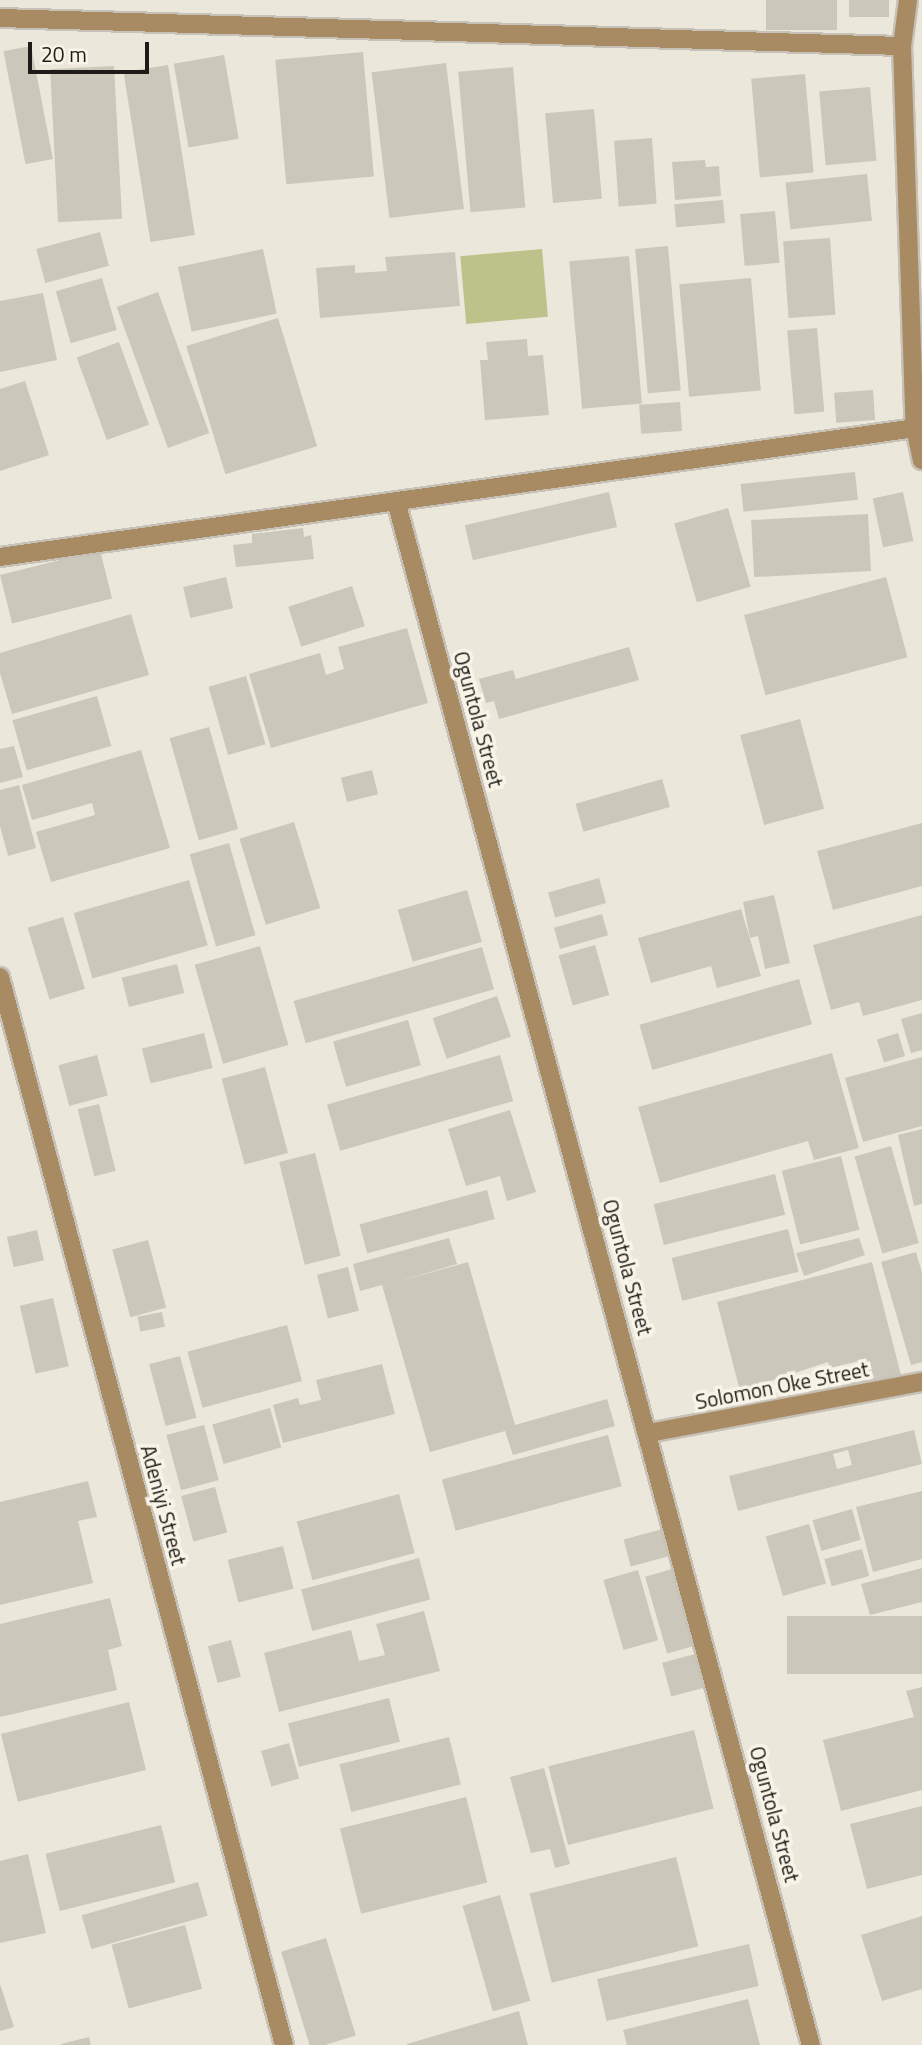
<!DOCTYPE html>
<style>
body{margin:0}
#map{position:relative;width:922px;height:2045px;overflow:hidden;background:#ece7db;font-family:"Titillium Web",sans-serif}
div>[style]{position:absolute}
.green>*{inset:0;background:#bdc28a;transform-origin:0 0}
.building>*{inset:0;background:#ccc7bb;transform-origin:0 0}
.roads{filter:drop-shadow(2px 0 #c7c2b8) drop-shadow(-2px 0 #c7c2b8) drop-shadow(0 2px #c7c2b8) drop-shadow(0 -2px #c7c2b8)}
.street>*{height:18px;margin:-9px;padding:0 9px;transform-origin:9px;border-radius:9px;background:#a98b63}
span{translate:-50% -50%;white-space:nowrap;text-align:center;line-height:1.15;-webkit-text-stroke:7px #f9f4e8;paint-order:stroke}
.street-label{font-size:21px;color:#1e1c18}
.scale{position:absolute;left:28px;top:42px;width:121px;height:32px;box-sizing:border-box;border:4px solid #1e1c18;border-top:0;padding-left:9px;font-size:21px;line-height:24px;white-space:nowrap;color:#1e1c18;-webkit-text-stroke:5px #f9f4e8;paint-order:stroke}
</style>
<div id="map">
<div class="green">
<div style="left:542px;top:249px;width:68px;height:82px;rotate:85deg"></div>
</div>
<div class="building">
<div style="left:766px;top:0;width:71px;height:30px"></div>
<div style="left:849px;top:0;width:40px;height:17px"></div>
<div style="left:31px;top:46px;width:115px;height:28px;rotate:79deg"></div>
<div style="left:363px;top:52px;width:125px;height:88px;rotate:85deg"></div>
<div style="left:224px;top:55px;width:85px;height:51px;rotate:80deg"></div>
<div style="left:446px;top:63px;width:147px;height:75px;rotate:83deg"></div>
<div style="left:168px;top:65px;width:172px;height:45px;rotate:81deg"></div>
<div style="left:114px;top:66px;width:153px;height:64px;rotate:87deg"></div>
<div style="left:513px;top:67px;width:141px;height:55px;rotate:85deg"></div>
<div style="left:805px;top:74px;width:99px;height:54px;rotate:85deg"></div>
<div style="left:870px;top:87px;width:74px;height:51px;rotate:85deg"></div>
<div style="left:594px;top:109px;width:90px;height:49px;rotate:85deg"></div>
<div style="left:652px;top:138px;width:66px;height:38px;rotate:86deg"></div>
<div style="clip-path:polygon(705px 160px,706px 167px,719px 166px,721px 196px,675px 200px,672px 162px)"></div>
<div style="left:867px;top:174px;width:47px;height:82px;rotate:84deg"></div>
<div style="left:723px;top:200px;width:23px;height:49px;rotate:85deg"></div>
<div style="left:775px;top:211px;width:52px;height:35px;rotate:85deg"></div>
<div style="left:100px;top:232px;width:35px;height:66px;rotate:75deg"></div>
<div style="left:830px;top:238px;width:77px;height:47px;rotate:86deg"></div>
<div style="left:668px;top:246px;width:145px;height:33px;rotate:85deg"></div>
<div style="left:263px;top:249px;width:66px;height:87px;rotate:78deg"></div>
<div style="clip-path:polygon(455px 252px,460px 306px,320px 318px,316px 268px,355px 265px,355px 273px,387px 271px,385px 257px)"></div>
<div style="left:629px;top:256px;width:148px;height:60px;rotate:85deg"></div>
<div style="left:102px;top:278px;width:54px;height:48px;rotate:74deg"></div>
<div style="left:751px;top:278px;width:113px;height:72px;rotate:85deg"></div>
<div style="left:158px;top:292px;width:150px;height:44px;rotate:70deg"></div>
<div style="clip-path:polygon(43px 293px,57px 360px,0 372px,0 301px)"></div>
<div style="left:278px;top:318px;width:134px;height:96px;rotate:73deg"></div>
<div style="left:817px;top:328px;width:84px;height:30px;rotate:85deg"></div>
<div style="clip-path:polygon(527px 339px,528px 356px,543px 355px,549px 415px,485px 420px,480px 360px,488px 360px,486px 342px)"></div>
<div style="left:119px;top:342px;width:88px;height:45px;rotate:70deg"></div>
<div style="clip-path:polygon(25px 381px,49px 455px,0 471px,0 389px)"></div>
<div style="left:873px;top:390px;width:30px;height:39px;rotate:86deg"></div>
<div style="left:680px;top:402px;width:29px;height:41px;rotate:86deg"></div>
<div style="left:855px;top:472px;width:28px;height:115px;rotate:84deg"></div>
<div style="left:609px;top:492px;width:36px;height:148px;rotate:77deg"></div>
<div style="left:903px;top:492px;width:50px;height:31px;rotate:78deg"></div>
<div style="left:728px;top:508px;width:82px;height:56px;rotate:74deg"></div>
<div style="left:868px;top:514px;width:57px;height:117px;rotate:87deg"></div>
<div style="clip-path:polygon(303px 528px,304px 537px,311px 535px,314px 559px,236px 567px,233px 545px,252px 543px,252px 534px)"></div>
<div style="left:100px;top:550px;width:50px;height:103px;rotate:76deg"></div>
<div style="left:226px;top:577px;width:32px;height:44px;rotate:77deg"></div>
<div style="left:886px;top:577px;width:83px;height:147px;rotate:75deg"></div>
<div style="left:352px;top:586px;width:42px;height:67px;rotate:72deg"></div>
<div style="clip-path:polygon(131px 614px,149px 675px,12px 714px,0 673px,0 653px)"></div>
<div style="clip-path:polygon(407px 628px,428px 703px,271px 748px,249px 674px,320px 653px,326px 675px,344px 669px,338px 647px)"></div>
<div style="clip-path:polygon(629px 647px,639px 680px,499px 719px,494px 701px,486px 703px,479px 679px,513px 670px,516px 679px)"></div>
<div style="left:246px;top:676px;width:71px;height:39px;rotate:74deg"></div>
<div style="left:97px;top:696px;width:52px;height:88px;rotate:74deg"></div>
<div style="left:800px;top:719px;width:93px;height:62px;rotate:75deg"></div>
<div style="left:209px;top:727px;width:106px;height:41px;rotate:74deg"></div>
<div style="clip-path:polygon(14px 746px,23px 777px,0 783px,0 749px)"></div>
<div style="clip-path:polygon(141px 750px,170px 848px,51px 882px,36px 832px,95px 815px,92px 803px,32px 820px,22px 785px)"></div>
<div style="left:372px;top:770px;width:25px;height:32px;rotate:76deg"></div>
<div style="left:662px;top:779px;width:29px;height:90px;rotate:74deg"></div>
<div style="clip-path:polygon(19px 785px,36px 848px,8px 856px,0 826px,0 790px)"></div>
<div style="left:294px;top:822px;width:90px;height:57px;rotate:73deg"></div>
<div style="clip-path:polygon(922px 823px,922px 886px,833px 910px,817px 851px)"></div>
<div style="left:229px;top:843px;width:96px;height:41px;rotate:74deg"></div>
<div style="left:599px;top:878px;width:26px;height:53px;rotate:74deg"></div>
<div style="left:189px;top:880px;width:68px;height:120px;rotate:74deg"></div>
<div style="left:467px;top:890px;width:54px;height:72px;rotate:74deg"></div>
<div style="clip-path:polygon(774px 895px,790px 963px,765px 969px,758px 936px,750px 938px,743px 902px)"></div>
<div style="clip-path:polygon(741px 909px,761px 976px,717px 988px,711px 966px,651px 983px,638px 938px)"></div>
<div style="left:602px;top:914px;width:22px;height:50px;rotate:74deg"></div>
<div style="clip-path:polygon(922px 915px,922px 1000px,863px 1016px,859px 1002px,831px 1010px,813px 945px)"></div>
<div style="left:63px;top:917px;width:75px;height:37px;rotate:73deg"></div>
<div style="left:595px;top:945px;width:52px;height:38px;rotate:74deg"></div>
<div style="left:260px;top:946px;width:103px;height:68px;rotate:74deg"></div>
<div style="left:482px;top:947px;width:44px;height:196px;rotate:74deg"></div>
<div style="left:177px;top:964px;width:30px;height:57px;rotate:76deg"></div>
<div style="left:799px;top:979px;width:47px;height:166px;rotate:74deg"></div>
<div style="left:497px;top:996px;width:43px;height:68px;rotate:71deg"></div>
<div style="clip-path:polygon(922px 1013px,922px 1050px,911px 1053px,901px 1019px)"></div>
<div style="left:408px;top:1020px;width:47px;height:78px;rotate:74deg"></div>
<div style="left:204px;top:1033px;width:36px;height:64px;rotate:76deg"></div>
<div style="left:898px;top:1033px;width:24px;height:22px;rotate:73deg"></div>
<div style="clip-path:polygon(832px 1053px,859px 1148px,814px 1160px,808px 1141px,660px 1183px,638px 1107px)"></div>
<div style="left:97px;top:1055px;width:42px;height:40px;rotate:75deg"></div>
<div style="left:500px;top:1055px;width:48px;height:180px;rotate:74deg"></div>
<div style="clip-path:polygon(922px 1057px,922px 1126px,863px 1142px,845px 1078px)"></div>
<div style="left:265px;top:1067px;width:89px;height:45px;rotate:75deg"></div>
<div style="left:99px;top:1104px;width:69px;height:22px;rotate:76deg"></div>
<div style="clip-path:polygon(510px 1110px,536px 1192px,507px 1201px,500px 1176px,466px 1186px,448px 1129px)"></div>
<div style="clip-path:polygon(922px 1129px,922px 1204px,914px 1206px,898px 1135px)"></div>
<div style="left:891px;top:1146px;width:101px;height:38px;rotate:74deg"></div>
<div style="left:315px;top:1153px;width:106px;height:37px;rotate:76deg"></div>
<div style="left:841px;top:1156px;width:76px;height:61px;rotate:76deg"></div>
<div style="left:775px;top:1174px;width:42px;height:125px;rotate:76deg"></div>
<div style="left:487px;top:1190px;width:30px;height:132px;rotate:75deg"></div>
<div style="left:788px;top:1229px;width:44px;height:120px;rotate:76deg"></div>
<div style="left:37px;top:1230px;width:31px;height:31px;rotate:77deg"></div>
<div style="clip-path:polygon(449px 1238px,457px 1264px,393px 1283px,468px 1262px,515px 1425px,607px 1399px,615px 1426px,513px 1455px,505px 1431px,430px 1452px,382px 1285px,360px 1291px,353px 1264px)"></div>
<div style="clip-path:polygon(859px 1238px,865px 1255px,804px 1276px,796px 1253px)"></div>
<div style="left:148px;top:1240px;width:70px;height:37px;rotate:75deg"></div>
<div style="clip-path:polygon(916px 1252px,922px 1273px,922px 1362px,911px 1365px,881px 1262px)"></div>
<div style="clip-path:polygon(872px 1262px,901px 1375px,851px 1387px,847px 1373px,862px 1370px,859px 1361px,830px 1368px,828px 1362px,740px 1391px,717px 1302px)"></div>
<div style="left:348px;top:1267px;width:45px;height:32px;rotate:76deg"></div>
<div style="left:53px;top:1298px;width:70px;height:34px;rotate:77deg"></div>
<div style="left:162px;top:1312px;width:15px;height:25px;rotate:79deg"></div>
<div style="left:287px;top:1325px;width:58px;height:103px;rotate:75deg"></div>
<div style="left:180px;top:1356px;width:64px;height:32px;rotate:75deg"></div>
<div style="clip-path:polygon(382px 1364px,395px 1414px,283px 1443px,273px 1405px,298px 1398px,300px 1405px,321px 1400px,316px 1380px)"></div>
<div style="left:270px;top:1408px;width:41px;height:60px;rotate:74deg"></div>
<div style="left:204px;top:1425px;width:57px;height:39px;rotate:75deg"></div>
<div style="clip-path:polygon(evenodd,914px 1430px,922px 1464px,738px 1511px,729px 1476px,914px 1430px,848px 1450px,852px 1465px,837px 1469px,833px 1454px,848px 1450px)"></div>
<div style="left:608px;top:1435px;width:53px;height:172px;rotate:75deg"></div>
<div style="clip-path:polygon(88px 1481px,97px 1517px,78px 1521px,93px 1583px,0 1605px,0 1502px)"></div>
<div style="left:215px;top:1487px;width:47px;height:35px;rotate:75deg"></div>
<div style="clip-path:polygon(922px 1491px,922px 1559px,873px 1572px,856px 1507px)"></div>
<div style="left:399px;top:1494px;width:61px;height:106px;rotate:75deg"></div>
<div style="left:852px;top:1509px;width:32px;height:41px;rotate:74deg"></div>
<div style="left:809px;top:1524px;width:62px;height:45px;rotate:74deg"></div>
<div style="left:666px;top:1528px;width:28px;height:44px;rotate:75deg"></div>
<div style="left:283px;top:1546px;width:44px;height:57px;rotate:76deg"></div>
<div style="left:862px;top:1549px;width:28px;height:39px;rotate:75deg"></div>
<div style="left:419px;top:1558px;width:43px;height:122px;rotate:75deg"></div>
<div style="clip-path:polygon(922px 1568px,922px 1602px,870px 1615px,861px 1584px)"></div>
<div style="left:672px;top:1569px;width:80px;height:28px;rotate:74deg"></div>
<div style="left:638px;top:1570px;width:73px;height:36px;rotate:74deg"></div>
<div style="clip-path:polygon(110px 1598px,122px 1646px,108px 1650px,117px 1690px,0 1717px,0 1624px)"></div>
<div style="clip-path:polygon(424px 1611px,440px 1671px,279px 1712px,264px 1653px,351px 1630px,359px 1661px,385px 1655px,376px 1624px)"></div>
<div style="left:922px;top:1616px;width:58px;height:135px;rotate:90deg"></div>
<div style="left:231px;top:1640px;width:38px;height:24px;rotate:75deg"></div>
<div style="left:695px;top:1654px;width:35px;height:34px;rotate:75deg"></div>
<div style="clip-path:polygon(922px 1687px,922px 1790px,841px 1811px,823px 1740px,914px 1717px,906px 1691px)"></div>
<div style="left:389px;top:1698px;width:45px;height:104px;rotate:76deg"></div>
<div style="left:129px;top:1702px;width:70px;height:132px;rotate:76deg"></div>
<div style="left:694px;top:1730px;width:81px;height:150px;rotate:76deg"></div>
<div style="left:449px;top:1737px;width:49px;height:113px;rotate:76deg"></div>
<div style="left:289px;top:1743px;width:37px;height:29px;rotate:74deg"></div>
<div style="clip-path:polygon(544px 1768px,570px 1864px,555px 1868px,550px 1849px,531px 1853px,510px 1777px)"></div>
<div style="left:466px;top:1797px;width:88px;height:130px;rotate:76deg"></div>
<div style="clip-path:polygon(922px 1806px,922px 1875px,867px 1889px,850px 1824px)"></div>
<div style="left:161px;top:1825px;width:59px;height:119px;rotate:76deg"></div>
<div style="clip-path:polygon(28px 1854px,46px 1933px,0 1943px,0 1861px)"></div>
<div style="left:676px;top:1857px;width:92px;height:151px;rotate:76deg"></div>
<div style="left:198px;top:1882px;width:35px;height:121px;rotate:74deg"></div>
<div style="left:500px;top:1895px;width:110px;height:39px;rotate:74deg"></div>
<div style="clip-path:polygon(922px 1916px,922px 1989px,882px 2001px,861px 1935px)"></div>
<div style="left:185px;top:1925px;width:66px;height:76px;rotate:75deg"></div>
<div style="left:326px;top:1938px;width:102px;height:47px;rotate:73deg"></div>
<div style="left:749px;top:1944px;width:43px;height:156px;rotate:77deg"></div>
<div style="clip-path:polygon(0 1984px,14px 2027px,0 2031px)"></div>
<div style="clip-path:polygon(748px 1999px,760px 2045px,627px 2045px,623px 2030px)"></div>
<div style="clip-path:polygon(519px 2011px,528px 2045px,407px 2045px,407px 2044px)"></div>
<div style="clip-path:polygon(89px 2037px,91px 2045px,61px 2045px,61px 2044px)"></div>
</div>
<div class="roads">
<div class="street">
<div style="left:908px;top:0;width:46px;rotate:97.4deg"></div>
<div style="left:902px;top:46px;width:382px;rotate:88.1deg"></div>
<div style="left:915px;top:428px;width:33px;rotate:78deg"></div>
<div style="left:0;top:18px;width:902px;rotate:1.78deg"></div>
<div style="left:396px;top:501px;width:1599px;rotate:74.96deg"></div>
<div style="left:0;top:557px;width:924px;rotate:-8.02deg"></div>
<div style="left:0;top:977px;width:1105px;rotate:75.11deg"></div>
<div style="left:649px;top:1433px;width:278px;rotate:-10.6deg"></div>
</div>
</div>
<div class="street-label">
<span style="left:479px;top:719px;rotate:75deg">Oguntola Street</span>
<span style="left:628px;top:1267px;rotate:75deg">Oguntola Street</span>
<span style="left:782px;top:1385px;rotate:-11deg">Solomon Oke Street</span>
<span style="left:164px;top:1505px;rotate:75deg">Adeniyi Street</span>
<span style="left:775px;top:1814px;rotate:75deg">Oguntola Street</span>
</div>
<div class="scale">20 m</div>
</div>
